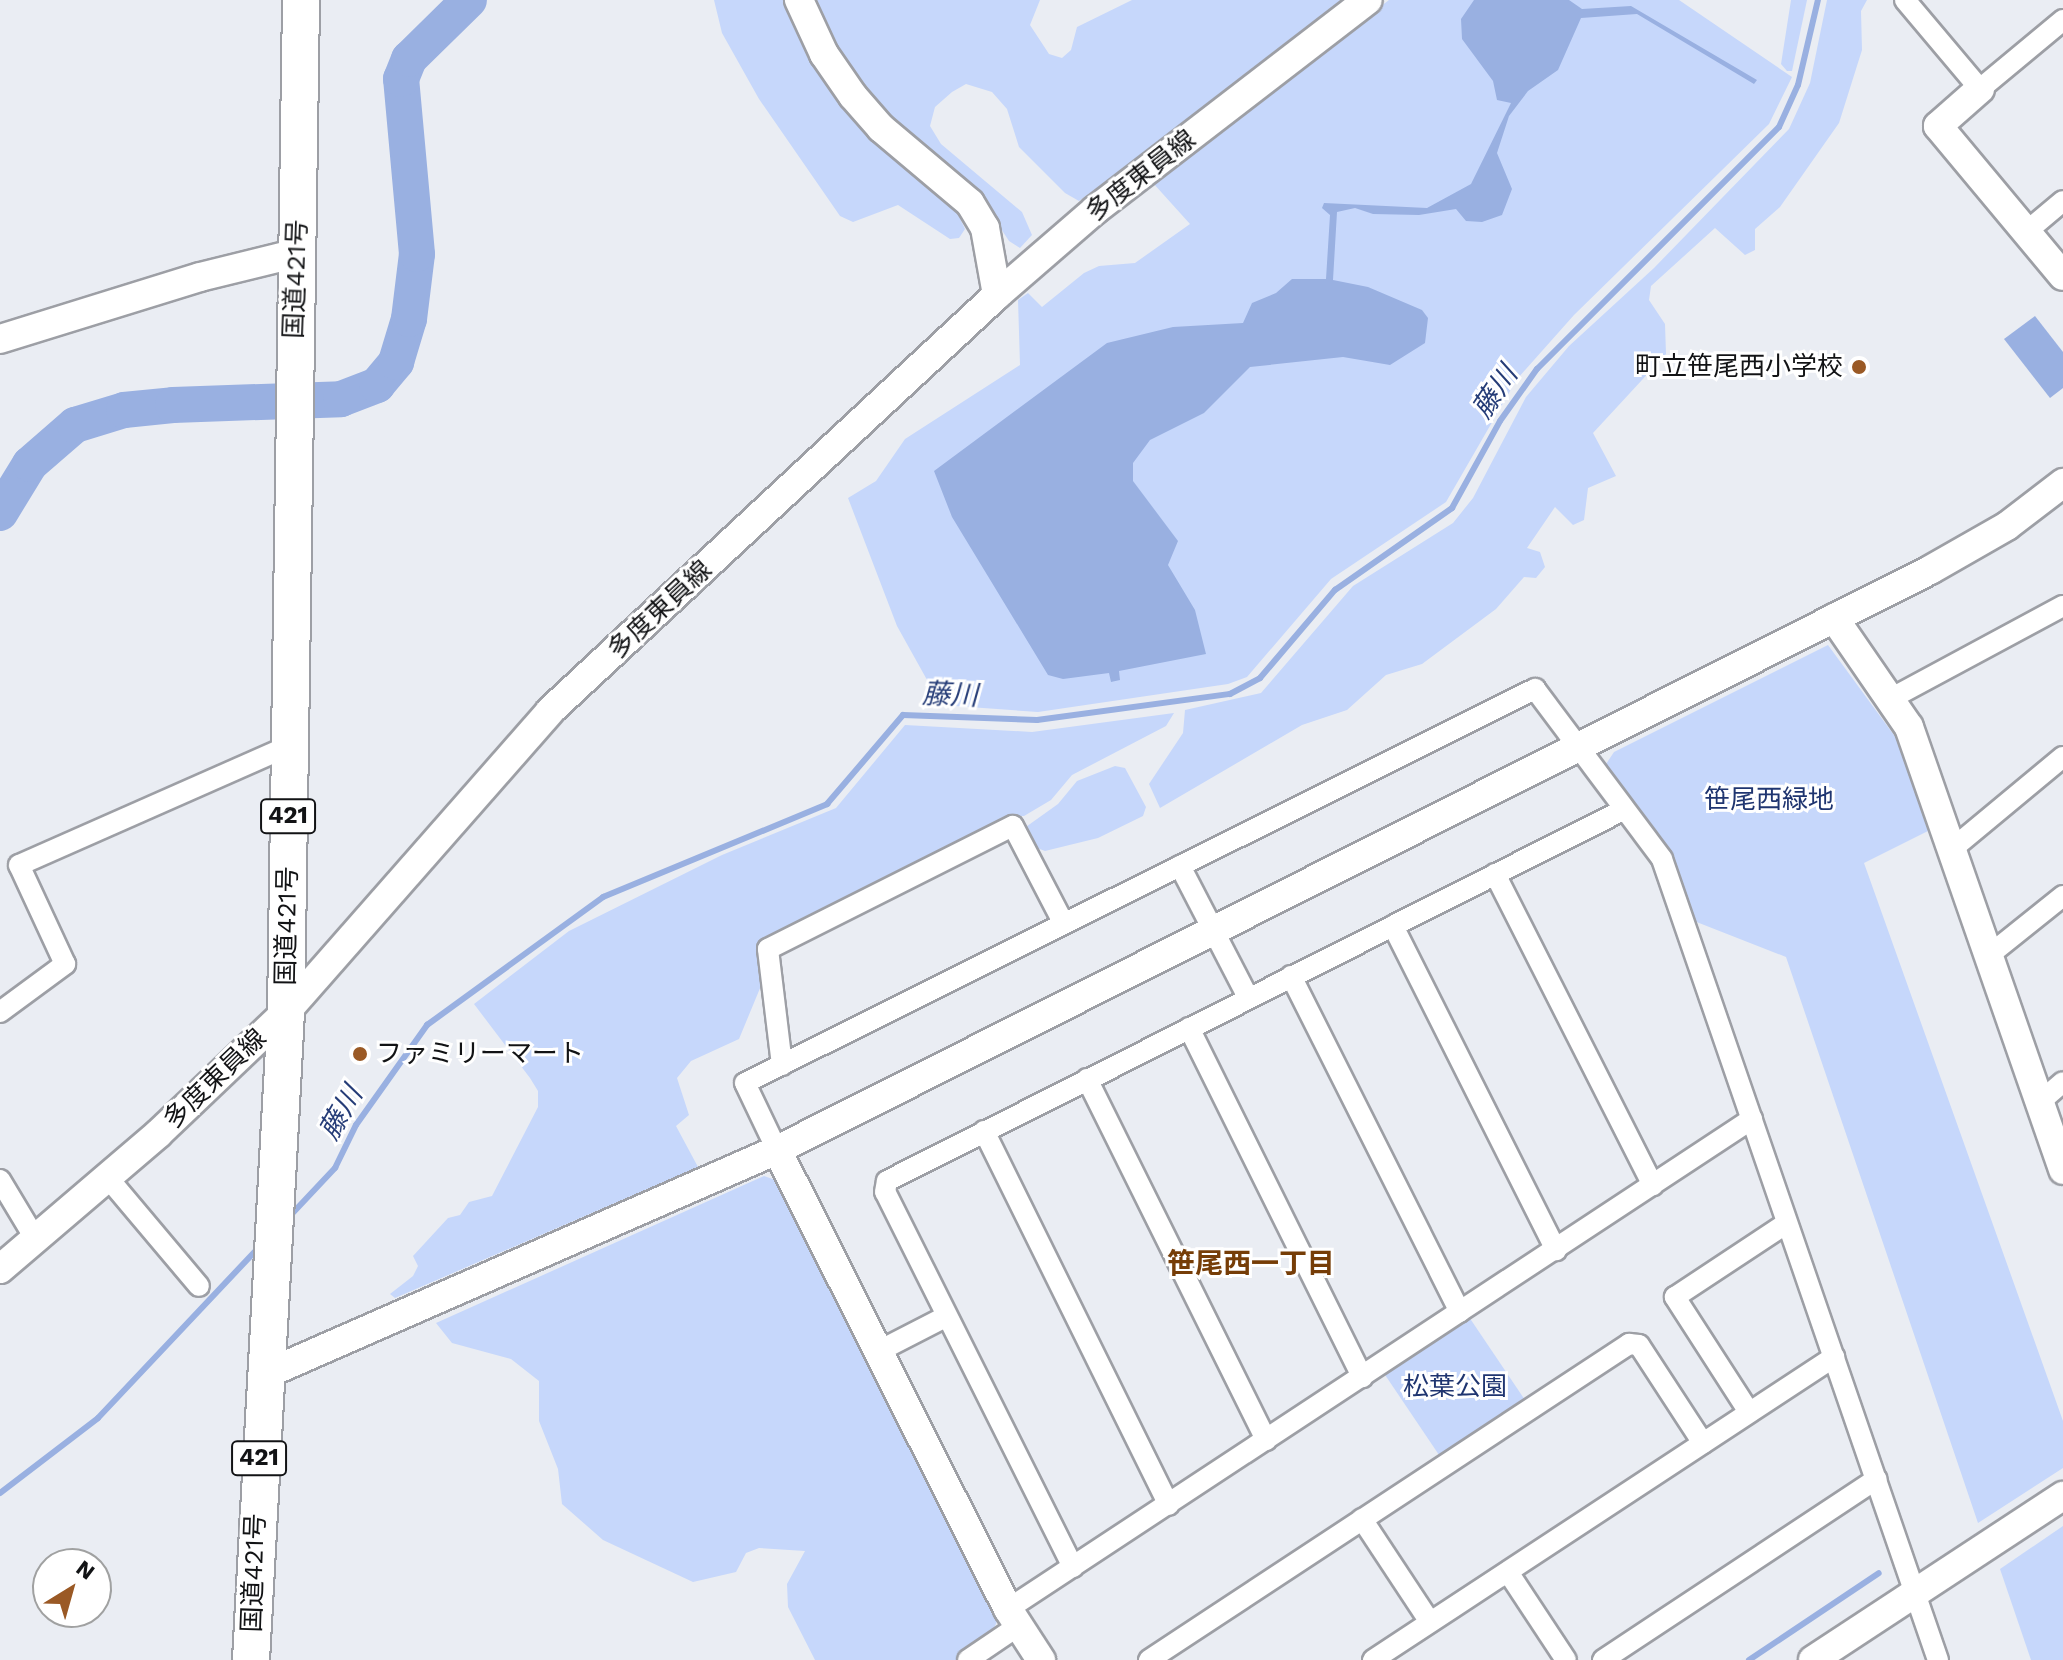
<!DOCTYPE html>
<meta charset="utf-8">
<style>
body{margin:0}
#map{position:relative;width:2063px;height:1660px;overflow:hidden;background:#eaedf3;font-family:"Work Sans","Noto Sans JP",sans-serif}
div>[style]{position:absolute}
.green>*{inset:0;background:#c6d7fb;transform-origin:0 0}
.water>*{inset:0;background:#99b0e1}
.stream>*{height:6px;margin:-3px;padding:0 3px;transform-origin:3px;border-radius:3px;background:#99b0e1}
.river>*{height:36px;margin:-18px;padding:0 18px;transform-origin:18px;border-radius:18px;background:#99b0e1}
.roads{filter:drop-shadow(2px 0 #9d9fa5) drop-shadow(-2px 0 #9d9fa5) drop-shadow(0 2px #9d9fa5) drop-shadow(0 -2px #9d9fa5)}
.street>*{height:20px;margin:-10px;padding:0 10px;transform-origin:10px;border-radius:10px;background:#fff}
.secondary>*{height:28px;margin:-14px;padding:0 14px;transform-origin:14px;border-radius:14px;background:#fff}
.highway>*{height:36px;margin:-18px;padding:0 18px;transform-origin:18px;border-radius:18px;background:#fff}
.dots>*{width:22px;height:22px;translate:-50% -50%;box-sizing:border-box;border:4px solid #fff;border-radius:50%}
span{translate:-50% -50%;white-space:nowrap;text-align:center;line-height:1.15;-webkit-text-stroke:6px #fff;paint-order:stroke}
.shield-label span{padding:2px 6px;background:#fff;border:2px solid;border-radius:6px;-webkit-text-stroke-width:0}
.shield-label{font-size:24px;color:#121315;font-weight:700}
.street-label{font-size:26px;color:#121315}
.poi-label{font-size:26px;color:#121315}
.right{translate:-100% -50%;text-align:right}
.left{translate:0 -50%;text-align:left}
.park-label{font-size:26px;color:#1f3570}
.water-label{font-size:28px;color:#253c77;font-style:italic}
.neighbourhood-label{font-size:28px;color:#763d07;font-weight:700}
.north{position:absolute;left:32px;top:1548px;width:80px;height:80px;box-sizing:border-box;background:#fff;border:2px solid #a0a1a1;border-radius:50%;rotate:37deg;font-size:22px;font-weight:700;line-height:32px;text-align:center;color:#121315}
.north::after{content:'';display:block;margin:auto;width:28px;height:36px;background:#9a5925;clip-path:polygon(50% 0,100% 100%,50% 72%,0 100%)}
</style>
<div id="map">
<div class="green">
<div style="clip-path:polygon(714px 0,788px 0,806px 47px,831px 89px,954px 206px,965px 229px,959px 238px,950px 239px,898px 205px,853px 222px,840px 216px,759px 99px,722px 33px)"></div>
<div style="clip-path:polygon(812px 0,1040px 0,1030px 25px,1049px 54px,1062px 58px,1071px 50px,1077px 27px,1132px 0,1342px 0,1251px 75px,1079px 201px,1065px 193px,1019px 147px,1007px 109px,992px 92px,966px 84px,952px 92px,935px 107px,930px 126px,941px 144px,1022px 212px,1032px 235px,1020px 248px,1009px 241px,984px 203px,876px 107px,851px 77px)"></div>
<div style="clip-path:polygon(1389px 0,1679px 0,1792px 77px,1769px 124px,1574px 315px,1517px 379px,1446px 502px,1331px 579px,1247px 677px,1228px 684px,1038px 712px,941px 705px,897px 626px,848px 498px,876px 481px,905px 439px,1020px 365px,1018px 300px,1028px 293px,1042px 307px,1084px 273px,1099px 266px,1135px 263px,1190px 224px,1153px 183px)"></div>
<div style="clip-path:polygon(1791px 0,1807px 0,1792px 71px,1787px 71px,1781px 64px)"></div>
<div style="clip-path:polygon(1827px 0,1867px 0,1861px 11px,1862px 50px,1839px 123px,1780px 207px,1755px 229px,1755px 250px,1745px 255px,1715px 228px,1651px 286px,1649px 300px,1665px 324px,1666px 354px,1593px 433px,1616px 476px,1588px 488px,1584px 520px,1573px 525px,1555px 507px,1527px 548px,1540px 552px,1545px 567px,1536px 578px,1524px 577px,1496px 609px,1422px 664px,1386px 675px,1347px 710px,1302px 725px,1160px 808px,1149px 784px,1183px 733px,1185px 710px,1261px 693px,1353px 586px,1453px 523px,1473px 498px,1526px 397px,1569px 346px,1654px 268px,1789px 129px,1810px 83px)"></div>
<div style="clip-path:polygon(1828px 645px,1899px 742px,1928px 831px,1864px 863px,2063px 1421px,2063px 1468px,1978px 1523px,1786px 957px,1694px 921px,1670px 855px,1606px 764px,1614px 752px)"></div>
<div style="clip-path:polygon(1174px 713px,1166px 726px,1072px 775px,1051px 800px,1024px 816px,1013px 816px,760px 943px,763px 981px,739px 1039px,691px 1061px,677px 1078px,689px 1115px,676px 1126px,698px 1167px,395px 1298px,390px 1294px,413px 1276px,418px 1266px,413px 1256px,448px 1218px,460px 1215px,469px 1202px,492px 1196px,538px 1107px,538px 1091px,530px 1078px,474px 1004px,569px 931px,722px 855px,836px 808px,905px 725px,1032px 732px)"></div>
<div style="clip-path:polygon(1115px 766px,1125px 768px,1146px 807px,1143px 816px,1098px 838px,1045px 851px,1032px 846px,1023px 829px,1058px 804px,1077px 781px)"></div>
<div style="clip-path:polygon(764px 1176px,784px 1183px,999px 1617px,991px 1635px,958px 1660px,815px 1660px,788px 1607px,787px 1584px,805px 1551px,759px 1548px,746px 1553px,736px 1572px,693px 1582px,603px 1540px,562px 1504px,558px 1469px,539px 1421px,539px 1381px,511px 1359px,452px 1343px,436px 1323px)"></div>
<div style="left:1469px;top:1317px;width:101px;height:102px;rotate:56deg"></div>
<div style="clip-path:polygon(2063px 1526px,2063px 1660px,2031px 1660px,2000px 1569px)"></div>
</div>
<div class="water">
<div style="clip-path:polygon(1474px 0,1569px 0,1582px 9px,1631px 6px,1757px 80px,1754px 84px,1637px 14px,1581px 18px,1558px 70px,1528px 91px,1509px 116px,1497px 153px,1512px 189px,1502px 215px,1482px 222px,1466px 221px,1456px 209px,1419px 215px,1373px 214px,1355px 208px,1337px 212px,1333px 280px,1368px 287px,1422px 310px,1428px 318px,1425px 343px,1390px 365px,1343px 357px,1250px 367px,1204px 413px,1150px 440px,1133px 463px,1133px 481px,1178px 541px,1168px 565px,1195px 610px,1206px 654px,1119px 671px,1120px 680px,1111px 682px,1109px 673px,1063px 679px,1048px 675px,952px 517px,934px 471px,1107px 343px,1173px 327px,1243px 323px,1252px 303px,1276px 293px,1292px 279px,1326px 279px,1330px 215px,1322px 208px,1324px 203px,1427px 208px,1471px 184px,1511px 103px,1497px 100px,1493px 81px,1462px 39px,1461px 19px)"></div>
<div style="clip-path:polygon(2035px 316px,2063px 352px,2063px 388px,2050px 398px,2004px 339px)"></div>
</div>
<div class="stream">
<div style="left:288px;top:1218px;width:69px;rotate:-46.8deg"></div>
<div style="left:335px;top:1168px;width:48px;rotate:-64deg"></div>
<div style="left:356px;top:1125px;width:123px;rotate:-54.6deg"></div>
<div style="left:427px;top:1025px;width:218px;rotate:-36deg"></div>
<div style="left:603px;top:897px;width:243px;rotate:-22.5deg"></div>
<div style="left:827px;top:804px;width:117px;rotate:-49.5deg"></div>
<div style="left:903px;top:715px;width:134px;rotate:2.1deg"></div>
<div style="left:1037px;top:720px;width:195px;rotate:-7.7deg"></div>
<div style="left:1230px;top:694px;width:34px;rotate:-28deg"></div>
<div style="left:1260px;top:678px;width:116px;rotate:-49.6deg"></div>
<div style="left:1335px;top:590px;width:143px;rotate:-35deg"></div>
<div style="left:1452px;top:508px;width:99px;rotate:-61.1deg"></div>
<div style="left:1500px;top:421px;width:64px;rotate:-54.6deg"></div>
<div style="left:1537px;top:369px;width:342px;rotate:-45deg"></div>
<div style="left:1779px;top:127px;width:46px;rotate:-65.7deg"></div>
<div style="left:1798px;top:85px;width:87px;rotate:-76.8deg"></div>
<div style="left:0;top:1493px;width:123px;rotate:-37.4deg"></div>
<div style="left:98px;top:1418px;width:236px;rotate:-46.7deg"></div>
<div style="left:1749px;top:1660px;width:156px;rotate:-33.8deg"></div>
</div>
<div class="river">
<div style="left:0;top:513px;width:57px;rotate:-58.5deg"></div>
<div style="left:30px;top:464px;width:60px;rotate:-40.9deg"></div>
<div style="left:75px;top:425px;width:51px;rotate:-17deg"></div>
<div style="left:124px;top:410px;width:49px;rotate:-5.8deg"></div>
<div style="left:173px;top:405px;width:168px;rotate:-2deg"></div>
<div style="left:341px;top:399px;width:39px;rotate:-21deg"></div>
<div style="left:377px;top:385px;width:30px;rotate:-50deg"></div>
<div style="left:396px;top:362px;width:45px;rotate:-73.2deg"></div>
<div style="left:409px;top:319px;width:65px;rotate:-83deg"></div>
<div style="left:417px;top:254px;width:176px;rotate:-95.2deg"></div>
<div style="left:401px;top:79px;width:22px;rotate:-68deg"></div>
<div style="left:409px;top:59px;width:84px;rotate:-44.5deg"></div>
</div>
<div class="roads">
<div class="street">
<div style="left:1905px;top:0;width:116px;rotate:49.9deg"></div>
<div style="left:1980px;top:89px;width:108px;rotate:-39.7deg"></div>
<div style="left:2026px;top:232px;width:48px;rotate:-40deg"></div>
<div style="left:1890px;top:699px;width:196px;rotate:-28.3deg"></div>
<div style="left:1952px;top:849px;width:144px;rotate:-39.7deg"></div>
<div style="left:1180px;top:866px;width:148px;rotate:62.6deg"></div>
<div style="left:1495px;top:874px;width:349px;rotate:63.1deg"></div>
<div style="left:1393px;top:926px;width:363px;rotate:63.3deg"></div>
<div style="left:1988px;top:956px;width:96px;rotate:-38.7deg"></div>
<div style="left:1291px;top:976px;width:376px;rotate:63.3deg"></div>
<div style="left:0;top:1012px;width:81px;rotate:-36.4deg"></div>
<div style="left:65px;top:964px;width:109px;rotate:-114.9deg"></div>
<div style="left:19px;top:865px;width:295px;rotate:-23.8deg"></div>
<div style="left:1189px;top:1028px;width:390px;rotate:63.6deg"></div>
<div style="left:782px;top:1065px;width:117px;rotate:-96.9deg"></div>
<div style="left:768px;top:949px;width:274px;rotate:-26.7deg"></div>
<div style="left:1013px;top:826px;width:110px;rotate:62.5deg"></div>
<div style="left:1087px;top:1079px;width:403px;rotate:63.6deg"></div>
<div style="left:2040px;top:1102px;width:30px;rotate:-41deg"></div>
<div style="left:984px;top:1131px;width:417px;rotate:63.7deg"></div>
<div style="left:777px;top:1150px;width:74px;rotate:-115.5deg"></div>
<div style="left:745px;top:1083px;width:883px;rotate:-26.51deg"></div>
<div style="left:1535px;top:689px;width:212px;rotate:53.2deg"></div>
<div style="left:1662px;top:859px;width:847px;rotate:70.99deg"></div>
<div style="left:108px;top:1178px;width:141px;rotate:49.9deg"></div>
<div style="left:0;top:1180px;width:70px;rotate:59deg"></div>
<div style="left:879px;top:1351px;width:76px;rotate:-27.2deg"></div>
<div style="left:1749px;top:1412px;width:137px;rotate:-122.8deg"></div>
<div style="left:1675px;top:1297px;width:134px;rotate:-33.5deg"></div>
<div style="left:1362px;top:1519px;width:123px;rotate:56.6deg"></div>
<div style="left:1073px;top:1567px;width:419px;rotate:-116.6deg"></div>
<div style="left:885px;top:1192px;width:11px;rotate:-80deg"></div>
<div style="left:887px;top:1181px;width:826px;rotate:-26.75deg"></div>
<div style="left:1508px;top:1572px;width:105px;rotate:56.6deg"></div>
<div style="left:1008px;top:1609px;width:891px;rotate:-33.37deg"></div>
<div style="left:968px;top:1660px;width:60px;rotate:-34.2deg"></div>
<div style="left:1149px;top:1660px;width:575px;rotate:-33.36deg"></div>
<div style="left:1629px;top:1344px;width:10px;rotate:6deg"></div>
<div style="left:1639px;top:1345px;width:117px;rotate:56.9deg"></div>
<div style="left:1373px;top:1660px;width:552px;rotate:-33.32deg"></div>
<div style="left:1603px;top:1660px;width:328px;rotate:-33.5deg"></div>
</div>
<div class="secondary">
<div style="left:799px;top:0;width:60px;rotate:65.2deg"></div>
<div style="left:824px;top:54px;width:51px;rotate:55.4deg"></div>
<div style="left:853px;top:96px;width:43px;rotate:48.8deg"></div>
<div style="left:881px;top:128px;width:116px;rotate:40.1deg"></div>
<div style="left:970px;top:203px;width:29px;rotate:59deg"></div>
<div style="left:985px;top:228px;width:68px;rotate:79.8deg"></div>
<div style="left:1980px;top:89px;width:56px;rotate:138.6deg"></div>
<div style="left:1938px;top:126px;width:195px;rotate:50.2deg"></div>
<div style="left:0;top:339px;width:209px;rotate:-17.2deg"></div>
<div style="left:200px;top:277px;width:101px;rotate:-13.8deg"></div>
<div style="left:1834px;top:618px;width:132px;rotate:55.5deg"></div>
<div style="left:1909px;top:727px;width:469px;rotate:70.8deg"></div>
<div style="left:777px;top:1150px;width:514px;rotate:63.29deg"></div>
<div style="left:1008px;top:1609px;width:61px;rotate:57.1deg"></div>
<div style="left:0;top:1269px;width:209px;rotate:-40.5deg"></div>
<div style="left:159px;top:1133px;width:175px;rotate:-43.6deg"></div>
<div style="left:286px;top:1012px;width:400px;rotate:-48.7deg"></div>
<div style="left:550px;top:711px;width:611px;rotate:-42.94deg"></div>
<div style="left:997px;top:295px;width:130px;rotate:-40.9deg"></div>
<div style="left:1095px;top:210px;width:344px;rotate:-37.6deg"></div>
<div style="left:264px;top:1375px;width:560px;rotate:-23.68deg"></div>
<div style="left:777px;top:1150px;width:1291px;rotate:-26.7deg"></div>
<div style="left:1930px;top:570px;width:89px;rotate:-29.7deg"></div>
<div style="left:2007px;top:526px;width:71px;rotate:-37.5deg"></div>
<div style="left:1813px;top:1660px;width:299px;rotate:-33.3deg"></div>
</div>
<div class="highway">
<div style="left:251px;top:1660px;width:649px;rotate:-86.91deg"></div>
<div style="left:286px;top:1012px;width:1012px;rotate:-89.15deg"></div>
</div>
</div>
<div class="dots">
<div style="left:1859px;top:367px;background:#9a5925"></div>
<div style="left:360px;top:1054px;background:#9a5925"></div>
</div>
<div class="shield-label">
<span style="left:288px;top:816px">421</span>
<span style="left:259px;top:1458px">421</span>
</div>
<div class="street-label">
<span style="left:1141px;top:176px;rotate:-38deg">多度東員線</span>
<span style="left:296px;top:279px;rotate:-88deg">国道421号</span>
<span style="left:660px;top:610px;rotate:-43deg">多度東員線</span>
<span style="left:287px;top:926px;rotate:-89deg">国道421号</span>
<span style="left:215px;top:1079px;rotate:-44deg">多度東員線</span>
<span style="left:254px;top:1573px;rotate:-88deg">国道421号</span>
</div>
<div class="poi-label">
<span class="right" style="left:1843px;top:367px">町立笹尾西小学校</span>
<span class="left" style="left:376px;top:1054px">ファミリーマート</span>
</div>
<div class="park-label">
<span style="left:1769px;top:800px">笹尾西緑地</span>
<span style="left:1455px;top:1387px">松葉公園</span>
</div>
<div class="water-label">
<span style="left:1495px;top:392px;rotate:-56deg">藤川</span>
<span style="left:950px;top:695px;rotate:2deg">藤川</span>
<span style="left:341px;top:1113px;rotate:-60deg">藤川</span>
</div>
<div class="neighbourhood-label">
<span style="left:1251px;top:1264px">笹尾西一丁目</span>
</div>
<div class="north">N</div>
</div>
